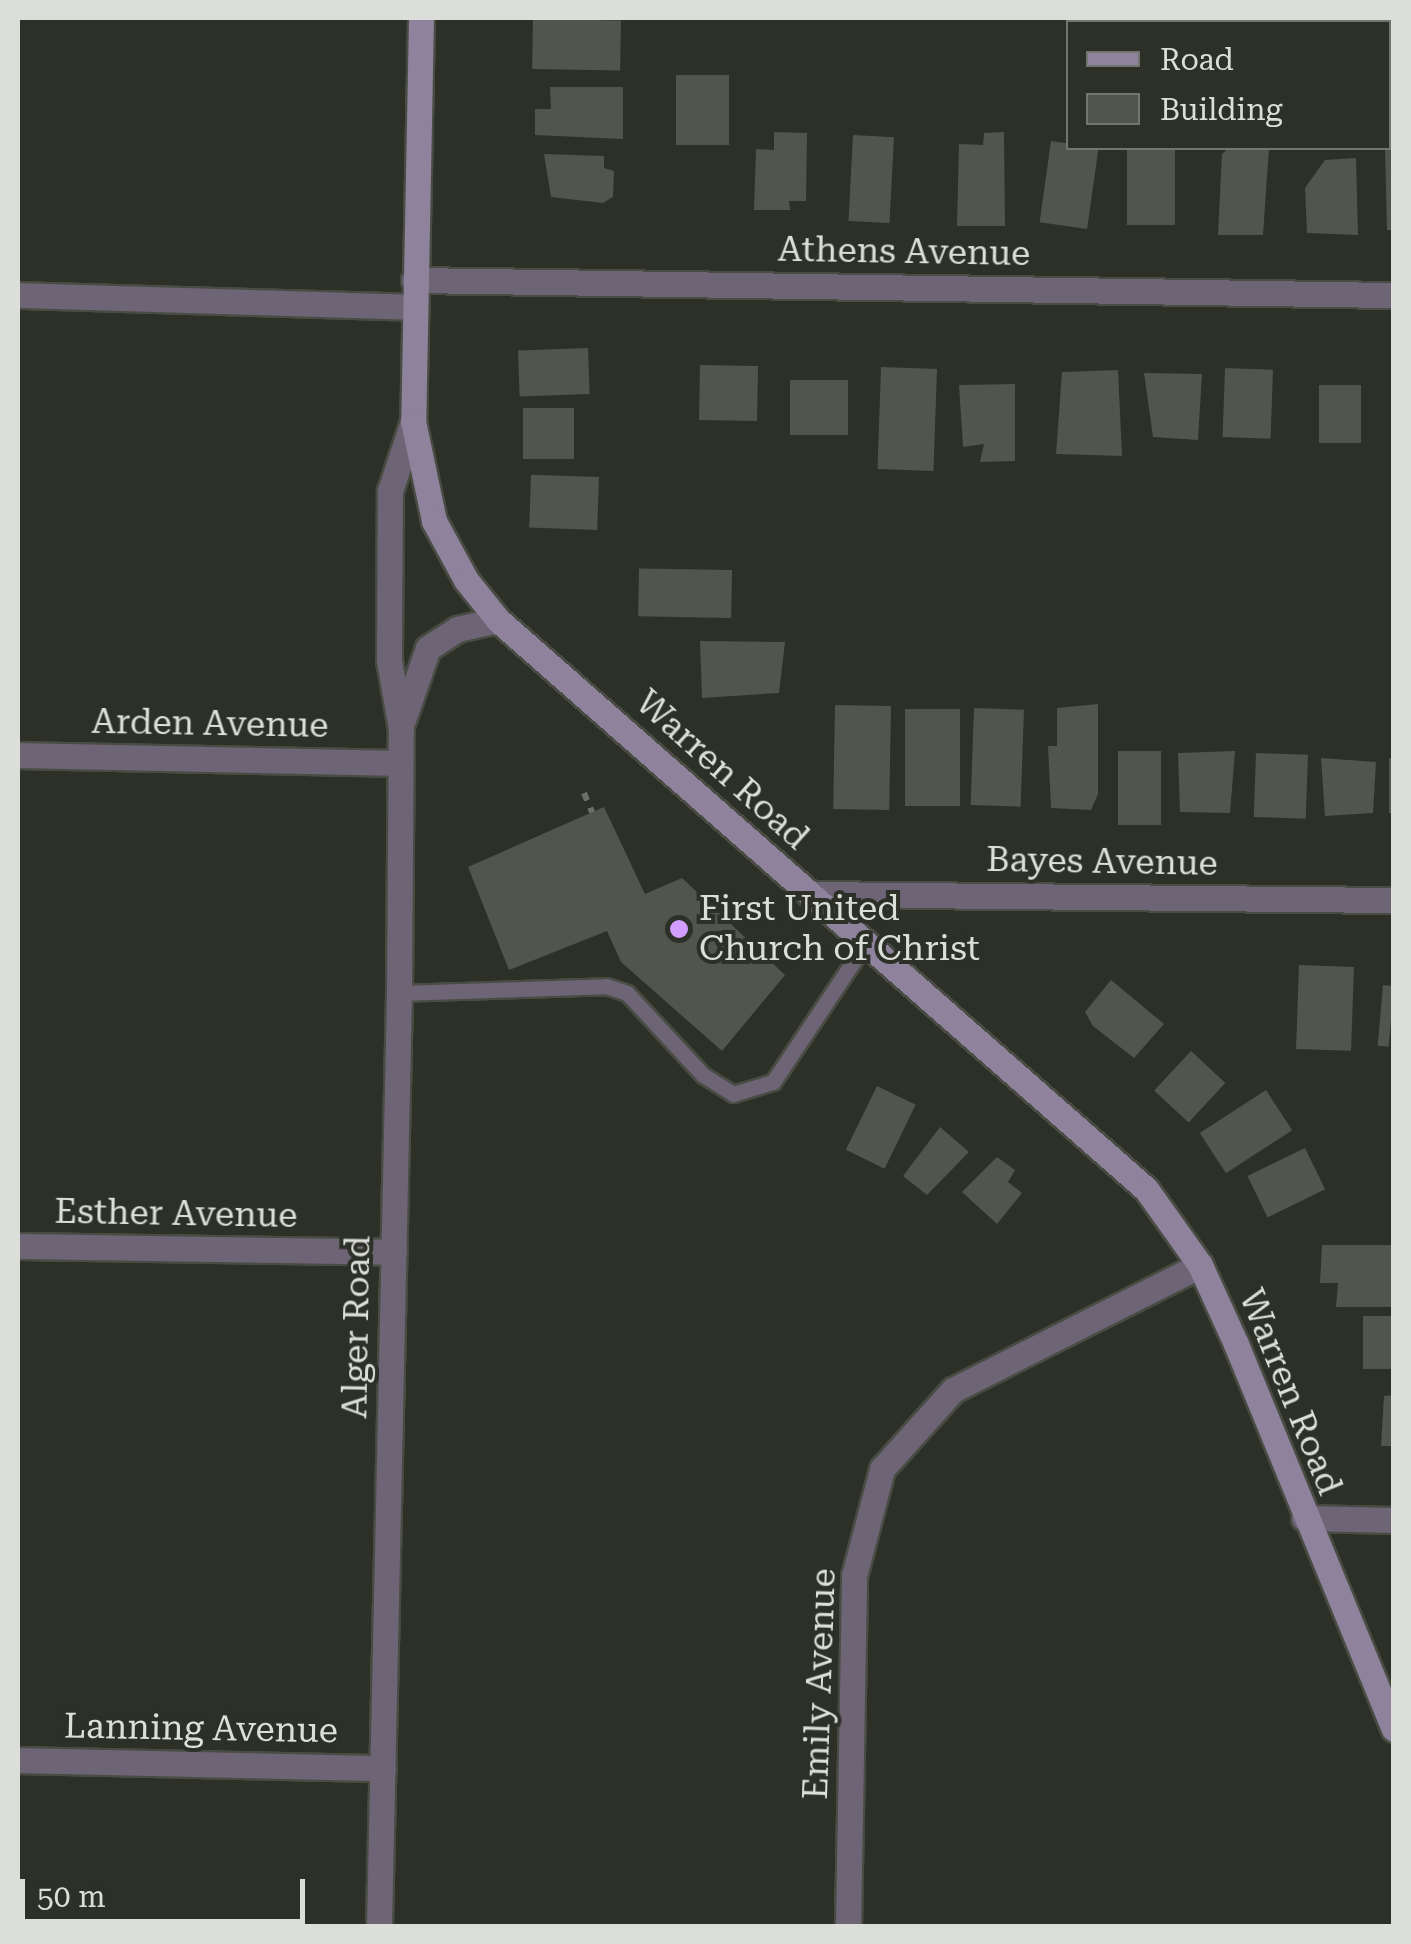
<!DOCTYPE html>
<style>
body{margin:0}
#map{position:relative;width:1411px;height:1944px;overflow:hidden;background:#2c3027;font-family:"Roboto Serif",serif}
div>[style]{position:absolute}
.building>*{inset:0;background:#51564c;transform-origin:0 0}
.path>*{height:6px;margin-top:-3px;transform-origin:0;background:repeating-linear-gradient(90deg,#6c6f67 0 8px,transparent 0 16px)}
.roads{filter:drop-shadow(2px 0 #484c43) drop-shadow(-2px 0 #484c43) drop-shadow(0 2px #484c43) drop-shadow(0 -2px #484c43)}
.service>*{height:15px;margin:-7.5px;padding:0 7.5px;transform-origin:7.5px;border-radius:7.5px;background:#6d6475}
.minor>*{height:25px;margin:-12.5px;padding:0 12.5px;transform-origin:12.5px;border-radius:12.5px;background:#6d6475}
.secondary>*{height:25px;margin:-12.5px;padding:0 12.5px;transform-origin:12.5px;border-radius:12.5px;background:#8f829c}
.dots>*{width:28px;height:28px;translate:-50% -50%;box-sizing:border-box;border:5px solid #2c3027;border-radius:50%}
span{translate:-50% -50%;white-space:nowrap;text-align:center;line-height:1.15;-webkit-text-stroke:8px #2c3027;paint-order:stroke}
.street-label{font-size:35px;color:#dcdfd9}
.poi-label{font-size:35px;color:#dcdfd9}
.left{translate:0 -50%;text-align:left}
.frame{position:absolute;inset:0;border:20px solid #dcdfd9;pointer-events:none}
.legend{position:absolute;left:1066px;top:20px;width:325px;height:130px;box-sizing:border-box;background:#2c3027;border:2px solid #72766e;margin:0;padding:12px 18px;list-style:none;font-size:30px;color:#dcdfd9}
.legend li{display:flex;align-items:center;gap:20px;height:50px}
.legend b{width:50px;border:2px solid #72766e}
.scale{position:absolute;left:20px;top:1879px;width:285px;height:45px;box-sizing:border-box;border:5px solid #dcdfd9;border-top:0;padding-left:12px;font-size:30px;line-height:35px;white-space:nowrap;color:#dcdfd9;-webkit-text-stroke:8px #2c3027;paint-order:stroke}
</style>
<div id="map">
<div class="building">
<div style="left:533px;top:19px;width:88px;height:50px;rotate:1deg"></div>
<div style="left:676px;top:75px;width:53px;height:70px"></div>
<div style="clip-path:polygon(550px 87px,623px 87px,623px 139px,535px 135px,535px 109px,551px 109px)"></div>
<div style="clip-path:polygon(774px 132px,807px 133px,806px 201px,789px 201px,790px 210px,754px 210px,756px 149px,774px 150px)"></div>
<div style="clip-path:polygon(1004px 132px,1005px 226px,957px 226px,959px 144px,983px 145px,984px 133px)"></div>
<div style="left:853px;top:135px;width:41px;height:86px;rotate:3deg"></div>
<div style="left:1051px;top:141px;width:48px;height:82px;rotate:8deg"></div>
<div style="left:1127px;top:148px;width:48px;height:77px"></div>
<div style="clip-path:polygon(1229px 148px,1269px 148px,1263px 235px,1218px 235px,1222px 154px)"></div>
<div style="clip-path:polygon(1385px 148px,1394px 148px,1394px 230px,1387px 230px)"></div>
<div style="clip-path:polygon(544px 154px,604px 156px,604px 168px,614px 171px,613px 197px,603px 203px,551px 197px)"></div>
<div style="clip-path:polygon(1356px 158px,1358px 235px,1307px 233px,1305px 188px,1325px 160px)"></div>
<div style="left:588px;top:348px;width:46px;height:70px;rotate:88deg"></div>
<div style="left:700px;top:365px;width:58px;height:55px;rotate:1deg"></div>
<div style="left:1225px;top:368px;width:48px;height:69px;rotate:2deg"></div>
<div style="left:937px;top:369px;width:102px;height:56px;rotate:92deg"></div>
<div style="clip-path:polygon(1118px 370px,1122px 456px,1056px 454px,1062px 372px)"></div>
<div style="clip-path:polygon(1144px 373px,1202px 374px,1198px 440px,1153px 437px)"></div>
<div style="left:848px;top:380px;width:55px;height:58px;rotate:90deg"></div>
<div style="clip-path:polygon(1015px 384px,1015px 461px,980px 462px,984px 444px,963px 447px,959px 385px)"></div>
<div style="left:1319px;top:385px;width:42px;height:58px"></div>
<div style="left:523px;top:408px;width:51px;height:51px"></div>
<div style="left:599px;top:477px;width:53px;height:68px;rotate:92deg"></div>
<div style="left:732px;top:570px;width:48px;height:93px;rotate:91deg"></div>
<div style="clip-path:polygon(700px 641px,785px 642px,779px 693px,702px 698px)"></div>
<div style="clip-path:polygon(1098px 704px,1098px 794px,1091px 810px,1051px 808px,1048px 746px,1057px 746px,1057px 708px)"></div>
<div style="left:891px;top:706px;width:104px;height:56px;rotate:91deg"></div>
<div style="left:974px;top:708px;width:50px;height:97px;rotate:2deg"></div>
<div style="left:905px;top:709px;width:55px;height:97px"></div>
<div style="left:1118px;top:751px;width:43px;height:74px"></div>
<div style="clip-path:polygon(1235px 751px,1230px 813px,1180px 812px,1178px 753px)"></div>
<div style="left:1256px;top:753px;width:52px;height:64px;rotate:2deg"></div>
<div style="clip-path:polygon(1321px 758px,1376px 762px,1373px 813px,1325px 816px)"></div>
<div style="left:1389px;top:758px;width:5px;height:55px"></div>
<div style="clip-path:polygon(604px 807px,645px 894px,682px 878px,785px 975px,722px 1051px,621px 962px,607px 931px,509px 970px,468px 867px)"></div>
<div style="left:1299px;top:965px;width:55px;height:84px;rotate:2deg"></div>
<div style="clip-path:polygon(1111px 980px,1164px 1024px,1134px 1058px,1093px 1026px,1085px 1012px)"></div>
<div style="left:1383px;top:985px;width:11px;height:61px;rotate:5deg"></div>
<div style="left:1191px;top:1051px;width:47px;height:54px;rotate:43deg"></div>
<div style="left:877px;top:1086px;width:43px;height:71px;rotate:26deg"></div>
<div style="left:1266px;top:1090px;width:48px;height:79px;rotate:57deg"></div>
<div style="clip-path:polygon(940px 1127px,969px 1152px,927px 1195px,903px 1176px)"></div>
<div style="left:1305px;top:1148px;width:46px;height:64px;rotate:64deg"></div>
<div style="clip-path:polygon(997px 1157px,1015px 1170px,1008px 1182px,1022px 1193px,997px 1224px,962px 1192px)"></div>
<div style="clip-path:polygon(1322px 1245px,1394px 1245px,1394px 1307px,1336px 1307px,1338px 1283px,1320px 1283px)"></div>
<div style="left:1363px;top:1316px;width:31px;height:53px"></div>
<div style="clip-path:polygon(1394px 1395px,1394px 1446px,1381px 1446px,1384px 1396px)"></div>
</div>
<div class="path">
<div style="left:584px;top:793px;width:21px;rotate:67deg"></div>
</div>
<div class="roads">
<div class="service">
<div style="left:399px;top:993px;width:207px;rotate:-1.9deg"></div>
<div style="left:606px;top:986px;width:22px;rotate:18deg"></div>
<div style="left:627px;top:993px;width:112px;rotate:47.2deg"></div>
<div style="left:703px;top:1075px;width:36px;rotate:32deg"></div>
<div style="left:733px;top:1094px;width:42px;rotate:-16.7deg"></div>
<div style="left:773px;top:1082px;width:166px;rotate:-56.3deg"></div>
</div>
<div class="minor">
<div style="left:414px;top:280px;width:980px;rotate:0.88deg"></div>
<div style="left:18px;top:295px;width:397px;rotate:1.7deg"></div>
<div style="left:403px;top:720px;width:76px;rotate:-70.9deg"></div>
<div style="left:428px;top:648px;width:35px;rotate:-33deg"></div>
<div style="left:457px;top:629px;width:42px;rotate:-12.4deg"></div>
<div style="left:18px;top:755px;width:382px;rotate:1.2deg"></div>
<div style="left:809px;top:894px;width:585px;rotate:0.59deg"></div>
<div style="left:18px;top:1246px;width:376px;rotate:0.9deg"></div>
<div style="left:1304px;top:1518px;width:90px;rotate:1.3deg"></div>
<div style="left:18px;top:1760px;width:365px;rotate:1.3deg"></div>
<div style="left:379px;top:1926px;width:933px;rotate:-88.77deg"></div>
<div style="left:399px;top:993px;width:264px;rotate:-89.6deg"></div>
<div style="left:401px;top:729px;width:70px;rotate:-99.9deg"></div>
<div style="left:389px;top:660px;width:169px;rotate:-89.7deg"></div>
<div style="left:390px;top:491px;width:74px;rotate:-71.8deg"></div>
<div style="left:848px;top:1926px;width:350px;rotate:-89deg"></div>
<div style="left:854px;top:1576px;width:111px;rotate:-75.3deg"></div>
<div style="left:882px;top:1469px;width:106px;rotate:-48.1deg"></div>
<div style="left:953px;top:1390px;width:277px;rotate:-26.8deg"></div>
</div>
<div class="secondary">
<div style="left:421px;top:18px;width:403px;rotate:91.1deg"></div>
<div style="left:413px;top:421px;width:102px;rotate:78.1deg"></div>
<div style="left:434px;top:521px;width:67px;rotate:61.5deg"></div>
<div style="left:466px;top:580px;width:51px;rotate:51.3deg"></div>
<div style="left:498px;top:620px;width:862px;rotate:41.29deg"></div>
<div style="left:1146px;top:1189px;width:93px;rotate:54.6deg"></div>
<div style="left:1200px;top:1265px;width:87px;rotate:65.5deg"></div>
<div style="left:1236px;top:1344px;width:416px;rotate:67.7deg"></div>
</div>
</div>
<div class="dots">
<div style="left:679px;top:929px;background:#d19dfe"></div>
</div>
<div class="street-label">
<span style="left:904px;top:252px;rotate:1deg">Athens Avenue</span>
<span style="left:210px;top:724px;rotate:1deg">Arden Avenue</span>
<span style="left:722px;top:770px;rotate:42deg">Warren Road</span>
<span style="left:1102px;top:862px;rotate:1deg">Bayes Avenue</span>
<span style="left:176px;top:1214px;rotate:1deg">Esther Avenue</span>
<span style="left:357px;top:1327px;rotate:-89deg">Alger Road</span>
<span style="left:1290px;top:1392px;rotate:68deg">Warren Road</span>
<span style="left:820px;top:1684px;rotate:-88deg">Emily Avenue</span>
<span style="left:201px;top:1729px;rotate:1deg">Lanning Avenue</span>
</div>
<div class="poi-label">
<span class="left" style="left:699px;top:929px">First United<br>Church of Christ</span>
</div>
<div class="frame"></div>
<ul class="legend">
<li><b style="height:12px;background:#8f829c"></b>Road</li>
<li><b style="height:28px;background:#51564c"></b>Building</li>
</ul>
<div class="scale">50 m</div>
</div>
